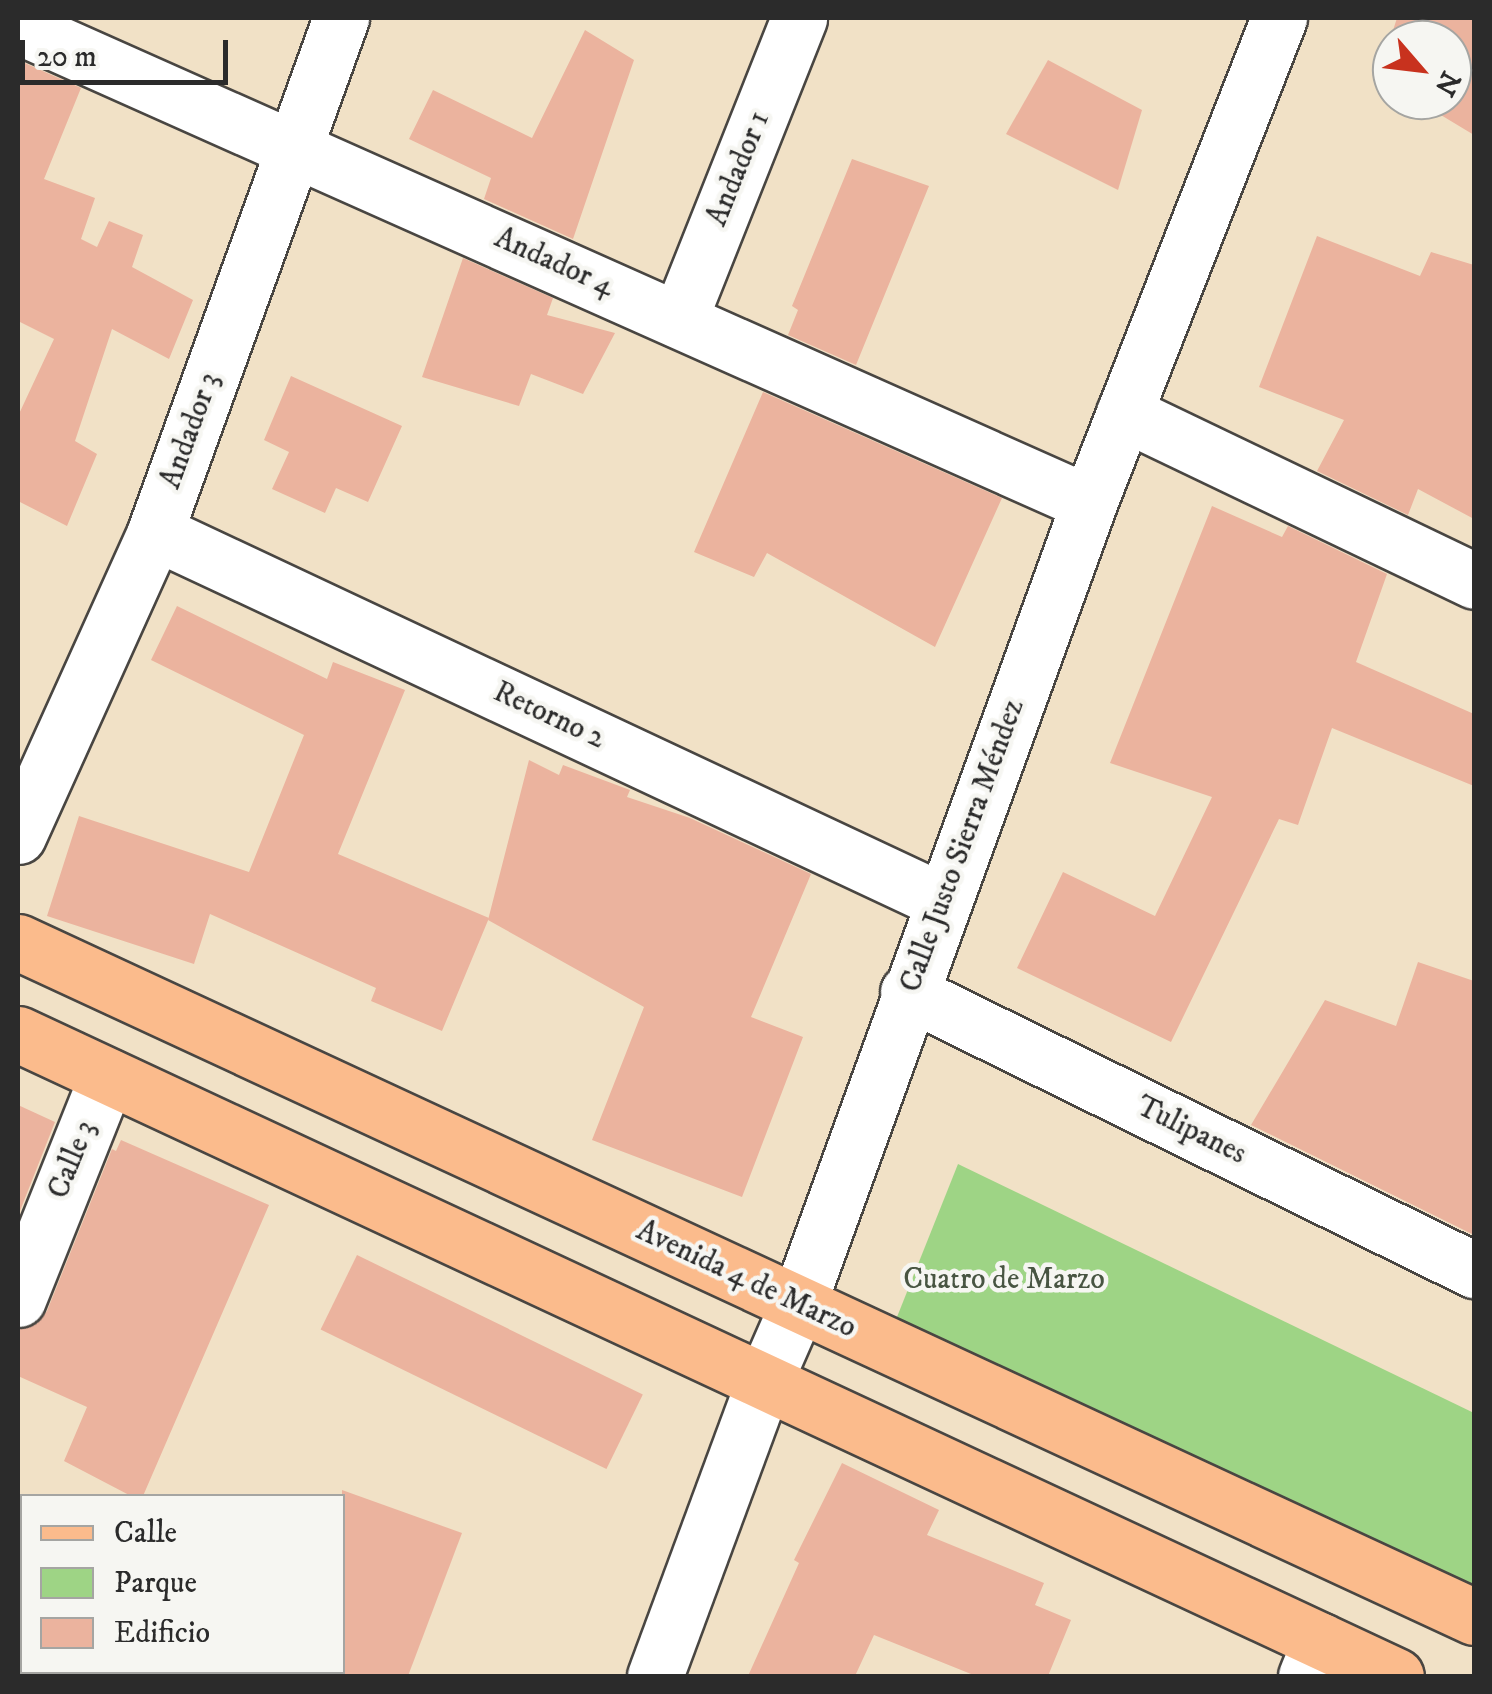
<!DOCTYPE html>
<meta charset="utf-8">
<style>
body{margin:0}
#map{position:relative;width:1492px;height:1694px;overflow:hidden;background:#f1e1c6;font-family:"IM FELL DW Pica",serif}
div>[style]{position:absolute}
.green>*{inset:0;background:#9ed485}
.building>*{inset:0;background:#ebb39e;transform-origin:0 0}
.roads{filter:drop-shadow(2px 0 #494642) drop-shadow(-2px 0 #494642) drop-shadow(0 2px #494642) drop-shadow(0 -2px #494642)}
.minor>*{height:55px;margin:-27.5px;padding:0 27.5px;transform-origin:27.5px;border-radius:27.5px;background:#fff}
.major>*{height:55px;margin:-27.5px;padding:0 27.5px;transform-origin:27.5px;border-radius:27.5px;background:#fbbb8c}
span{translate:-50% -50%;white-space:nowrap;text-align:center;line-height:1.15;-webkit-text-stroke:9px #f6f6f2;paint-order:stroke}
.street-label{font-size:30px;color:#2b2b2b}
.park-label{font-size:30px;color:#485542}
.frame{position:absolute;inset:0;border:20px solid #2b2b2b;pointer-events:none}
.legend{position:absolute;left:20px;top:1494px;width:325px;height:180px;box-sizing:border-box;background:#f6f6f2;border:2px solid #a5a5a2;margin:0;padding:12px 18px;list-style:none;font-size:30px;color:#2b2b2b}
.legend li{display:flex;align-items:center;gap:20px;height:50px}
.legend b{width:50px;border:2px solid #a5a5a2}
.north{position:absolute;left:1372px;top:20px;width:100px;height:100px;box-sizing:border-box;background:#f6f6f2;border:2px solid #a5a5a2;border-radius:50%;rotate:118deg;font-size:28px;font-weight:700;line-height:40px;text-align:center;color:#2b2b2b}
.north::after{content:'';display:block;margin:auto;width:35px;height:45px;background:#c8321e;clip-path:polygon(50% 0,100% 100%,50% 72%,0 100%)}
.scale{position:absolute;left:20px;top:40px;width:208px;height:45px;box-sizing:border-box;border:5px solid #2b2b2b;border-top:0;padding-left:12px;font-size:30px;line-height:35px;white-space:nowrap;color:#2b2b2b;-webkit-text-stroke:8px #f6f6f2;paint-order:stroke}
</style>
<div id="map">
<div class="green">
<div style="clip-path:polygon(958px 1164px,1474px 1413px,1474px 1593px,895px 1322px)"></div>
</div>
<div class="building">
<div style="clip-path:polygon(1397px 18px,1474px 18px,1474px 135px,1416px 100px,1452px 100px,1452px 40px,1392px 40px,1392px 86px,1378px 77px)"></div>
<div style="clip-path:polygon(585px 30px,634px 60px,573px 239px,484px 199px,491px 178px,409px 139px,433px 90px,532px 138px)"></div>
<div style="clip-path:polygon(18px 60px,81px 88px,44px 179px,95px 198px,81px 239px,97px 247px,109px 221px,143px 235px,132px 267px,193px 300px,169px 359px,112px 329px,75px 441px,97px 454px,67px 526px,18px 501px,18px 416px,54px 339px,18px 321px)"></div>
<div style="clip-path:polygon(1048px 60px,1142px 110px,1118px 190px,1006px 134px)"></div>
<div style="clip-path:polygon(852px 159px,929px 186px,856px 365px,788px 335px,798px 310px,792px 306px)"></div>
<div style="clip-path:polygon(1317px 236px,1420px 276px,1431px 252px,1474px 265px,1474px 519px,1418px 489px,1408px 515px,1317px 471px,1344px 420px,1259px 387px)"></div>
<div style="clip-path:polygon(463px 258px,553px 298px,547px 315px,615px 333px,583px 394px,531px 374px,519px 406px,422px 377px)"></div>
<div style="clip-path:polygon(291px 376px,402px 426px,368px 502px,336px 488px,325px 513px,272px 489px,289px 452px,264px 440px)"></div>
<div style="clip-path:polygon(763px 392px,1002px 498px,935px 647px,767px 553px,754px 577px,694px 552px)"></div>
<div style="clip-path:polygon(1212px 506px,1282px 537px,1288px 526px,1387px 574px,1356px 662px,1474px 714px,1474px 786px,1332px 728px,1298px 825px,1279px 819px,1171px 1042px,1017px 968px,1063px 872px,1155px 916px,1212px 797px,1110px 763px)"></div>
<div style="clip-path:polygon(177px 606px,327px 679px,333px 662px,405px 690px,338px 854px,489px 918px,442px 1031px,371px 1001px,376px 988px,210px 914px,194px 964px,47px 916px,79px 816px,249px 872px,304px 735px,151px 660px)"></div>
<div style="clip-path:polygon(529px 760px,559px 775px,563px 765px,630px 790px,627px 797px,690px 818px,811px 874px,751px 1017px,803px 1037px,742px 1197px,592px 1140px,644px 1007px,488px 920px)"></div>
<div style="clip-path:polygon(1418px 962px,1474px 981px,1474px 1235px,1251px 1125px,1325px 1000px,1396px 1026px)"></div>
<div style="clip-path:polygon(18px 1105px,55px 1122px,18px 1216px)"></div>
<div style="clip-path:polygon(121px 1140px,269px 1205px,143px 1496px,131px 1496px,64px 1461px,87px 1407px,18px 1376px,18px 1329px,36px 1324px,47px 1311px,112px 1149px,116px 1151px)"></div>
<div style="left:357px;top:1255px;width:318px;height:83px;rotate:26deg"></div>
<div style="clip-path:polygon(842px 1463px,939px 1510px,927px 1535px,1044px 1583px,1035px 1605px,1071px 1620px,1048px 1676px,976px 1676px,874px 1635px,855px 1676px,748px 1676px,799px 1563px,794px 1560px)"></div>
<div style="clip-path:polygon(342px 1490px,462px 1533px,408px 1676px,342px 1676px)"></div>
</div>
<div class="roads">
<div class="minor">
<div style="left:18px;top:26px;width:1172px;rotate:24.01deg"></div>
<div style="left:679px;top:320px;width:325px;rotate:-68.3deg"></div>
<div style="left:1124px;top:413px;width:388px;rotate:25.6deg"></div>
<div style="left:155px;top:532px;width:869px;rotate:25.12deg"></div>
<div style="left:18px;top:836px;width:333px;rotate:-65.7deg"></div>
<div style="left:155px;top:532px;width:547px;rotate:-70.11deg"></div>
<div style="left:908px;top:992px;width:631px;rotate:26.16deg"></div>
<div style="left:18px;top:1299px;width:240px;rotate:-68.2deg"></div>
<div style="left:655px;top:1676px;width:314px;rotate:-69.7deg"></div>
<div style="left:764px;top:1382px;width:85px;rotate:-66.4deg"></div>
<div style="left:798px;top:1304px;width:852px;rotate:-70.03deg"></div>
<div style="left:1089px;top:503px;width:521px;rotate:-68.61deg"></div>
<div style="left:1306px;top:1676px;width:38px;rotate:-68deg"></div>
</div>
<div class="major">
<div style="left:18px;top:942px;width:1605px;rotate:24.87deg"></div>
<div style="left:18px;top:1034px;width:1520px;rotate:24.98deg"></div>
</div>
</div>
<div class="street-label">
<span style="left:739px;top:169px;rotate:-68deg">Andador 1</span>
<span style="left:554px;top:263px;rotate:24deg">Andador 4</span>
<span style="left:191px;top:431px;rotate:-70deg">Andador 3</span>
<span style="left:549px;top:716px;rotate:25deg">Retorno 2</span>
<span style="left:963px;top:846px;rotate:-70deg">Calle Justo Sierra Méndez</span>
<span style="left:1191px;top:1131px;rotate:26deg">Tulipanes</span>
<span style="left:73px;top:1160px;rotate:-68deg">Calle 3</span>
<span style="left:746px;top:1280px;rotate:25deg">Avenida 4 de Marzo</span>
</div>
<div class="park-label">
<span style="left:1004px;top:1280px">Cuatro de Marzo</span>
</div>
<div class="frame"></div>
<ul class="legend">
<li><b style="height:12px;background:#fbbb8c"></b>Calle</li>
<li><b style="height:28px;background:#9ed485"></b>Parque</li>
<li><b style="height:28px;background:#ebb39e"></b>Edificio</li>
</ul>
<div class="north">N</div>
<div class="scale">20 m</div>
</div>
